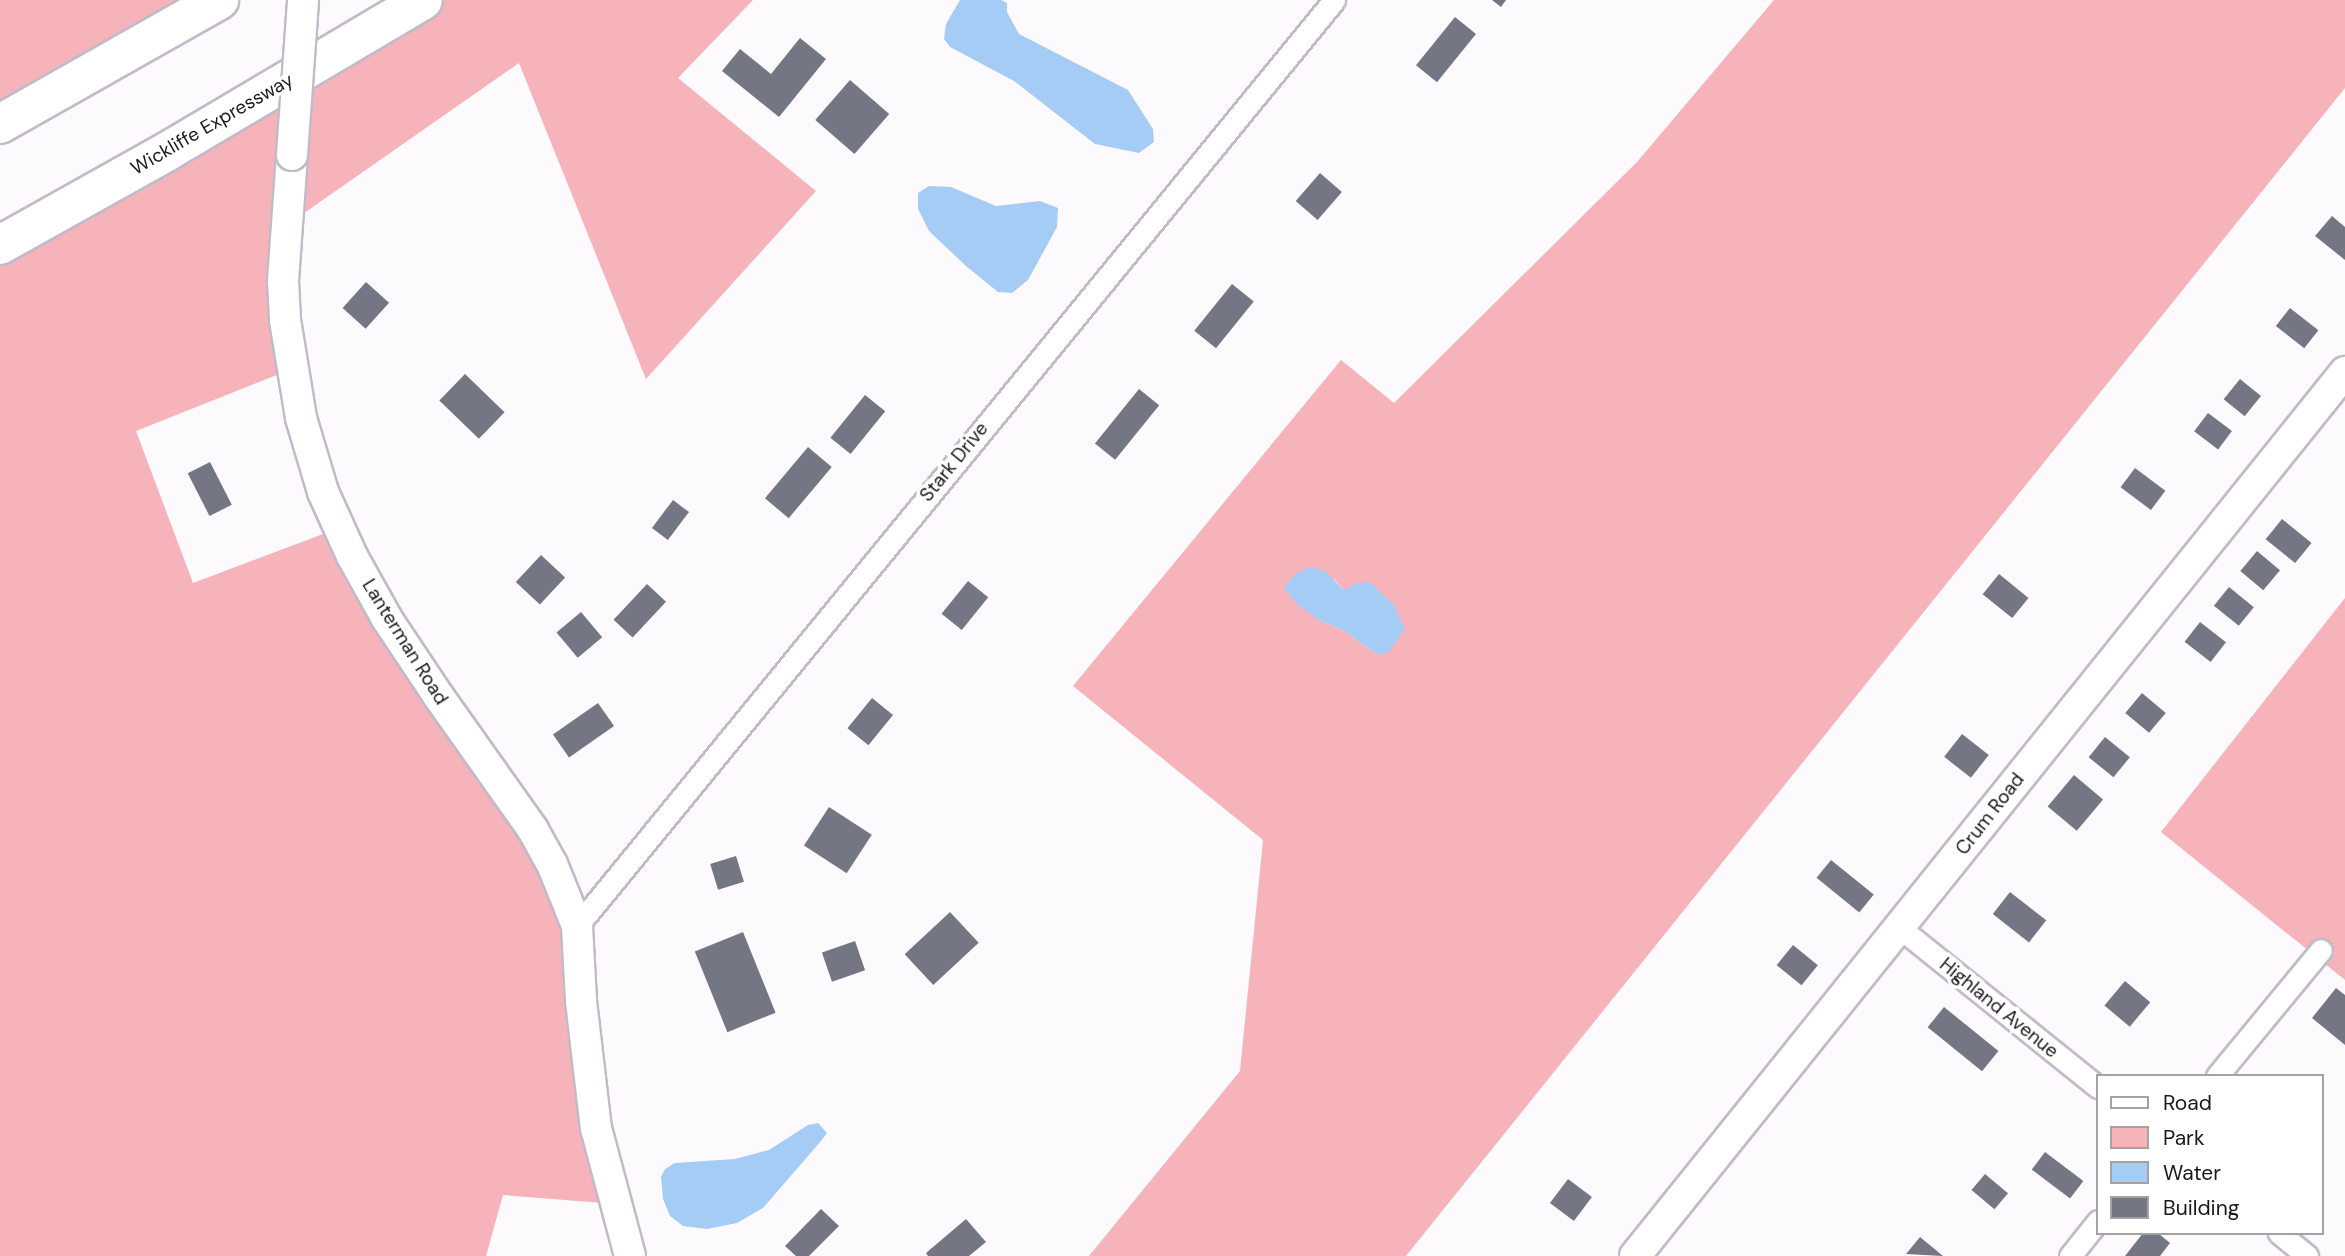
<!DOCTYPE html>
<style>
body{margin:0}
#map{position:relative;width:2345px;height:1256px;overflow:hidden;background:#fcfafd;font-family:"DM Sans",sans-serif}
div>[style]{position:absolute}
.green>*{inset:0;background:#f6b3ba}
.water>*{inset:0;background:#a5ccf5}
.building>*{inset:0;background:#757684;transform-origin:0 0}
.roads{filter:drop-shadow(2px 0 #c2bac9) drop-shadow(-2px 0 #c2bac9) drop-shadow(0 2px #c2bac9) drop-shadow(0 -2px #c2bac9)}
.street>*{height:21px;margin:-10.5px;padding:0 10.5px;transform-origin:10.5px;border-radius:10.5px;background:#fff}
.secondary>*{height:30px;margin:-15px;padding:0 15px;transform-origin:15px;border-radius:15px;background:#fff}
.highway>*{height:38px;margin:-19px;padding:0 19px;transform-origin:19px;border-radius:19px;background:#fff}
.bridges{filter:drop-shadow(2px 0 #c2bac9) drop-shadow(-2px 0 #c2bac9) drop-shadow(0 2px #c2bac9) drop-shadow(0 -2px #c2bac9)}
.secondary-bridge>*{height:30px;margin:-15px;padding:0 15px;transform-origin:15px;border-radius:15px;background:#fff}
span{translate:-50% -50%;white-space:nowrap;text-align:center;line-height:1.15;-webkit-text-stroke:7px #fff;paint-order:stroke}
.street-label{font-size:19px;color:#1a171c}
.legend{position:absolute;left:2096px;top:1074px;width:228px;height:161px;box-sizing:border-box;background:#fff;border:2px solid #a3a2a4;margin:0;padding:9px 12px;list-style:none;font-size:21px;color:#1a171c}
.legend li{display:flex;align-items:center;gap:14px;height:35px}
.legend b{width:35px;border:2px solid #a3a2a4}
</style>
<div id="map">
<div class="green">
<div style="clip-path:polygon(0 0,219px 0,0 124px)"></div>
<div style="clip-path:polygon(423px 0,753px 0,678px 78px,816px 191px,646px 379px,519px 63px,287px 225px,292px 369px,136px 431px,193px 583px,339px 528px,552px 864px,616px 1204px,503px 1195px,486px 1256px,0 1256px,0 245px)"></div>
<div style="clip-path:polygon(evenodd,1774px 0,2345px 0,2345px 88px,1406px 1256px,1089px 1256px,1240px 1071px,1263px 840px,1073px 686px,1341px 360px,1394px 403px,1637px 162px,1774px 0,1334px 579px,1344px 590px,1376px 654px,1345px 631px,1319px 620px,1334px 579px)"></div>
<div style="clip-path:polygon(2345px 598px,2345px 980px,2161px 832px)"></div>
</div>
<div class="water">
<div style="clip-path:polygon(960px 0,1001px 0,1007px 3px,1007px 12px,1019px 34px,1128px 90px,1153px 129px,1154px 142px,1139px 153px,1095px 144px,1014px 81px,950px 47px,944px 39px,946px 24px)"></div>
<div style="clip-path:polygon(929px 186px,951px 187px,996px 206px,1040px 201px,1058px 208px,1057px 227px,1028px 280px,1012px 293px,998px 292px,966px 266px,929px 231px,918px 209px,918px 193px)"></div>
<div style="clip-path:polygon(1310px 567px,1325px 571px,1344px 590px,1357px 583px,1370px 582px,1394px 605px,1405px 629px,1388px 653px,1376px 654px,1345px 631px,1319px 620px,1296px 603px,1284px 588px,1295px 574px)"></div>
<div style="clip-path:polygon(818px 1123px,827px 1133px,821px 1141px,763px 1208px,737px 1223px,707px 1229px,683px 1226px,670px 1216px,663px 1199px,661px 1177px,665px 1169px,675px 1163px,735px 1159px,769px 1150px,808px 1125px)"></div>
</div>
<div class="building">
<div style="clip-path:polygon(1492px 0,1506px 0,1501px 7px)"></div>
<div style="left:1455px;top:17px;width:27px;height:62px;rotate:39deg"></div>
<div style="clip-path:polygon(800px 38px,826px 59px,779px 117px,722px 71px,740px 49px,771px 74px)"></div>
<div style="left:850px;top:80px;width:52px;height:53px;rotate:41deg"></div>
<div style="left:1320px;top:173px;width:29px;height:37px;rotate:41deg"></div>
<div style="clip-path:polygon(2332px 216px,2345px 227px,2345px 260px,2315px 236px)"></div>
<div style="left:366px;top:282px;width:31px;height:35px;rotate:42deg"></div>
<div style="left:1232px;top:284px;width:28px;height:60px;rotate:39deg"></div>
<div style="left:2290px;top:308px;width:36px;height:23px;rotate:38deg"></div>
<div style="left:465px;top:374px;width:55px;height:37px;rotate:44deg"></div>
<div style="left:2240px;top:379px;width:27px;height:26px;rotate:39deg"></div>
<div style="left:1139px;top:389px;width:26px;height:70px;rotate:39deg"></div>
<div style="left:865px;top:395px;width:26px;height:55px;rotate:39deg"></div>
<div style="left:2208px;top:413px;width:30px;height:23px;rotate:37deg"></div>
<div style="left:808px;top:447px;width:31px;height:67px;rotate:40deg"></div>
<div style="left:210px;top:462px;width:48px;height:25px;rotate:63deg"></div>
<div style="left:2135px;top:468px;width:38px;height:24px;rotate:37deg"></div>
<div style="left:673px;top:500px;width:20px;height:35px;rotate:37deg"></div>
<div style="left:2282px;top:519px;width:38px;height:26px;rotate:39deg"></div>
<div style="left:2257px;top:551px;width:30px;height:26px;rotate:40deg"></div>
<div style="left:541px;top:555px;width:33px;height:37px;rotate:43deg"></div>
<div style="left:1999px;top:574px;width:38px;height:26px;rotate:39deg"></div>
<div style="left:968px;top:581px;width:26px;height:42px;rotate:39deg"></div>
<div style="left:647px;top:584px;width:26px;height:49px;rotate:43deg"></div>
<div style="left:2229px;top:587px;width:32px;height:24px;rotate:39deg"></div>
<div style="left:581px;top:612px;width:33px;height:32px;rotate:50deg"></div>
<div style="left:2200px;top:622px;width:33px;height:25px;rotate:38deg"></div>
<div style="left:2142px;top:693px;width:31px;height:26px;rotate:40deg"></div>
<div style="left:872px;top:698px;width:27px;height:39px;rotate:39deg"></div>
<div style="left:598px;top:703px;width:28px;height:55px;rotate:55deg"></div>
<div style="left:1962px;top:734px;width:34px;height:29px;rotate:38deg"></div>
<div style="left:2105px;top:737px;width:32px;height:26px;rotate:39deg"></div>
<div style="left:2074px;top:775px;width:38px;height:41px;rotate:40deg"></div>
<div style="left:829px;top:807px;width:51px;height:46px;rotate:33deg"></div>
<div style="left:736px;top:856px;width:27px;height:27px;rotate:73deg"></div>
<div style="left:1831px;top:860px;width:55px;height:23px;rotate:39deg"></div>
<div style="left:2010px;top:892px;width:46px;height:28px;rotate:38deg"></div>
<div style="left:950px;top:912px;width:42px;height:62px;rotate:47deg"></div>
<div style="left:743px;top:932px;width:87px;height:52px;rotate:68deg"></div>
<div style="left:855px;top:941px;width:31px;height:35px;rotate:71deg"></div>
<div style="left:1793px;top:945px;width:32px;height:26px;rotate:39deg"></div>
<div style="left:2125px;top:981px;width:33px;height:32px;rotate:40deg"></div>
<div style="clip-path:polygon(2336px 988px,2345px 995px,2345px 1045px,2312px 1018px)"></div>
<div style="left:1944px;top:1007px;width:70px;height:26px;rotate:39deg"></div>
<div style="left:2045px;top:1152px;width:48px;height:22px;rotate:37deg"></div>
<div style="left:1985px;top:1174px;width:30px;height:21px;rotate:40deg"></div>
<div style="left:1568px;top:1179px;width:30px;height:30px;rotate:37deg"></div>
<div style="clip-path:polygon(821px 1209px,839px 1226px,809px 1256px,796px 1256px,785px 1246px)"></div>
<div style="clip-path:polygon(966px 1219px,986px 1242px,969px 1256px,928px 1256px,926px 1253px)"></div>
<div style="clip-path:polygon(2143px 1233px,2158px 1233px,2170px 1243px,2160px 1256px,2125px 1256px)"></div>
<div style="clip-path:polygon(1920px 1237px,1943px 1256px,1906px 1254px)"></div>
</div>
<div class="roads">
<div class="street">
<div style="left:577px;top:926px;width:1196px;rotate:-50.73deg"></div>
<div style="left:1900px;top:928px;width:254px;rotate:38.8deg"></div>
<div style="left:2217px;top:1076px;width:163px;rotate:-50.5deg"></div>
<div style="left:2279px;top:1233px;width:36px;rotate:39deg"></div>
<div style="left:2070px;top:1256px;width:45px;rotate:-51.3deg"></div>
</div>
<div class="secondary">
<div style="left:292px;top:155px;width:126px;rotate:94.1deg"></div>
<div style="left:283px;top:281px;width:39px;rotate:87deg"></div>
<div style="left:285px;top:320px;width:99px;rotate:80.7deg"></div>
<div style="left:301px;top:418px;width:77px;rotate:73.4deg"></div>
<div style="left:323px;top:492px;width:70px;rotate:65.6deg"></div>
<div style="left:352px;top:556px;width:72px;rotate:60.9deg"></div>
<div style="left:387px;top:619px;width:94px;rotate:56.3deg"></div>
<div style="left:439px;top:697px;width:163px;rotate:54.7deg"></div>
<div style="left:533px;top:830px;width:39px;rotate:61deg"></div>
<div style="left:552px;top:864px;width:67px;rotate:68deg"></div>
<div style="left:577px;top:926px;width:75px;rotate:86.9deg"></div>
<div style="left:581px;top:1001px;width:128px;rotate:83.3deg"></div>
<div style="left:596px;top:1128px;width:132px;rotate:75.1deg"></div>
<div style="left:1635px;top:1256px;width:1134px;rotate:-51.23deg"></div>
</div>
<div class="highway">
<div style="left:0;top:124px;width:252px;rotate:-29.5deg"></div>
<div style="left:0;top:245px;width:193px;rotate:-29.2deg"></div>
<div style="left:168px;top:151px;width:296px;rotate:-30.6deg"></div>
</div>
</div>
<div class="bridges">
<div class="secondary-bridge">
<div style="left:292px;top:155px;width:155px;rotate:-85.9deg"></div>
</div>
</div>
<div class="street-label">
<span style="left:212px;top:124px;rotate:-30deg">Wickliffe Expressway</span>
<span style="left:954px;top:462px;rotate:-51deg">Stark Drive</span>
<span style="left:405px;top:642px;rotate:58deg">Lanterman Road</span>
<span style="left:1990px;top:814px;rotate:-52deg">Crum Road</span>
<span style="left:1999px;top:1008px;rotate:39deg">Highland Avenue</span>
</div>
<ul class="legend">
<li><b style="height:9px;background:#fff"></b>Road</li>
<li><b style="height:19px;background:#f6b3ba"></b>Park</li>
<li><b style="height:19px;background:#a5ccf5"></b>Water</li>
<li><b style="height:19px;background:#757684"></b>Building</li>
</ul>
</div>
